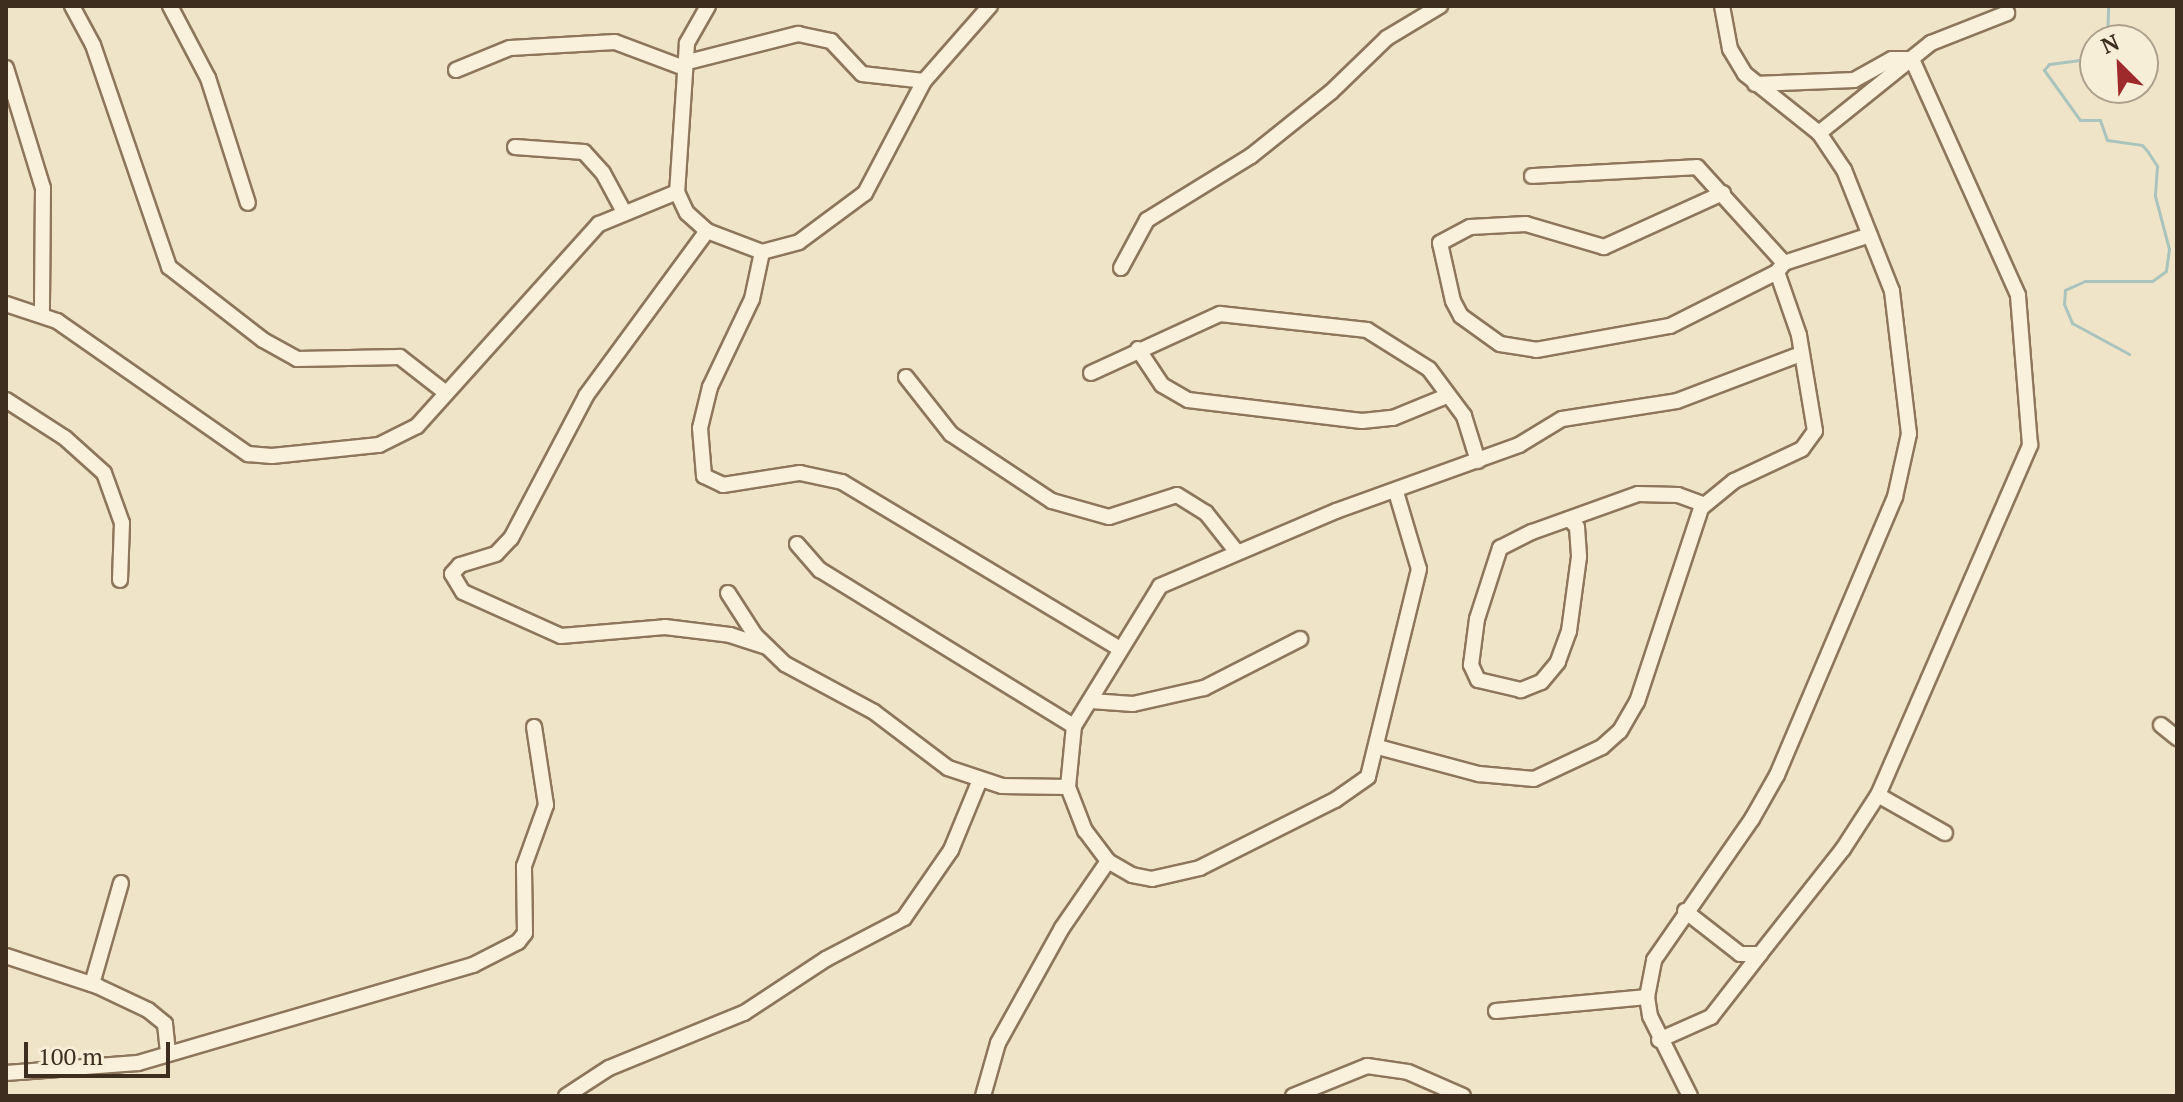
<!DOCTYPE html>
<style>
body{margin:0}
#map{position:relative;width:2183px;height:1102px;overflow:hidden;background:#f0e4c8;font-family:"PT Serif",serif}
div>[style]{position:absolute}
.stream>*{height:3px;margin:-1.5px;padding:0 1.5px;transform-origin:1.5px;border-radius:1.5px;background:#a9c4bc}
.roads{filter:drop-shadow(2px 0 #8d765c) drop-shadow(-2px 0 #8d765c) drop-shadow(0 2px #8d765c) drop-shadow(0 -2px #8d765c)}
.minor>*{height:14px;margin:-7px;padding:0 7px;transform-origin:7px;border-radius:7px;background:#faf1dc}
span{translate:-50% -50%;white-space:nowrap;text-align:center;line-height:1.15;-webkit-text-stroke:8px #f7eed8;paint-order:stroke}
.frame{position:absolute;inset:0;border:8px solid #3d2e20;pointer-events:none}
.north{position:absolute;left:2079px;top:24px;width:80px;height:80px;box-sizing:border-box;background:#f7eed8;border:2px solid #ada18e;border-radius:50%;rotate:336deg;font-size:22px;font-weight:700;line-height:32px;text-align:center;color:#3d2e20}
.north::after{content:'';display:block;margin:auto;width:28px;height:36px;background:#9e2a2b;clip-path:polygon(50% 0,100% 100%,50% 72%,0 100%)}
.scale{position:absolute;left:24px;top:1042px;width:146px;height:36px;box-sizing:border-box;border:4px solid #3d2e20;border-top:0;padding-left:10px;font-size:24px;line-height:28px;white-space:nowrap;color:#3d2e20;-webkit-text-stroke:6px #f7eed8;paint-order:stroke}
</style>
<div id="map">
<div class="stream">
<div style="left:2107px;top:40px;width:34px;rotate:-88deg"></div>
<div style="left:2095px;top:58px;width:46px;rotate:172.6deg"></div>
<div style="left:2049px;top:64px;width:8px;rotate:130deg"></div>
<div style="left:2044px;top:70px;width:62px;rotate:54.2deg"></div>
<div style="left:2080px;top:120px;width:20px"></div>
<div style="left:2100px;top:120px;width:21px;rotate:71deg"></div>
<div style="left:2107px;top:140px;width:35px;rotate:8deg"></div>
<div style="left:2142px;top:145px;width:9px;rotate:49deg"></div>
<div style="left:2148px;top:152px;width:17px;rotate:57deg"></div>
<div style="left:2157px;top:166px;width:30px;rotate:94deg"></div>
<div style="left:2155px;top:196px;width:55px;rotate:75.2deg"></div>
<div style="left:2169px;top:249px;width:22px;rotate:98deg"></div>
<div style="left:2166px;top:271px;width:17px;rotate:144deg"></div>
<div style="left:2152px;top:281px;width:67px;rotate:180deg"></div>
<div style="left:2085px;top:281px;width:22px;rotate:156deg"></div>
<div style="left:2065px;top:290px;width:14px;rotate:94deg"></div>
<div style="left:2064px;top:304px;width:21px;rotate:67deg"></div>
<div style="left:2072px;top:323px;width:65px;rotate:28.5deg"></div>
</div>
<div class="roads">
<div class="minor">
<div style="left:72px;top:6px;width:44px;rotate:61.7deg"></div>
<div style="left:93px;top:45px;width:235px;rotate:71.1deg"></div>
<div style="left:169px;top:267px;width:119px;rotate:37.8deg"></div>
<div style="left:263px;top:340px;width:39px;rotate:29deg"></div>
<div style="left:297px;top:359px;width:103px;rotate:-1.1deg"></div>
<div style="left:400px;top:357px;width:58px;rotate:38deg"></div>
<div style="left:170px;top:6px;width:81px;rotate:62.2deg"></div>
<div style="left:208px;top:78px;width:131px;rotate:72.3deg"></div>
<div style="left:708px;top:6px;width:43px;rotate:119.6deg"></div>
<div style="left:687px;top:43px;width:149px;rotate:93.8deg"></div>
<div style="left:677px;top:192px;width:23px;rotate:65deg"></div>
<div style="left:687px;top:213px;width:27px;rotate:42deg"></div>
<div style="left:707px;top:231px;width:59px;rotate:20.9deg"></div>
<div style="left:762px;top:252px;width:38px;rotate:-15deg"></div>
<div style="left:799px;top:242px;width:82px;rotate:-36.6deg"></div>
<div style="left:865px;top:193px;width:127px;rotate:-62.2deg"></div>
<div style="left:924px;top:81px;width:100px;rotate:-48.7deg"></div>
<div style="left:684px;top:63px;width:118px;rotate:-14.3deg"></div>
<div style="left:798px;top:34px;width:34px;rotate:12deg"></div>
<div style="left:831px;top:41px;width:45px;rotate:46.8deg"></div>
<div style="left:862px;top:74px;width:62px;rotate:6.4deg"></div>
<div style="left:6px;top:68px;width:126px;rotate:72.9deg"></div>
<div style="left:43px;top:188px;width:125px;rotate:90.5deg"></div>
<div style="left:456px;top:70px;width:58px;rotate:-22.2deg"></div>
<div style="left:510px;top:48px;width:105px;rotate:-3.3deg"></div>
<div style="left:615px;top:42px;width:74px;rotate:20.6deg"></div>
<div style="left:1819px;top:133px;width:144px;rotate:-38.8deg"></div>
<div style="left:1931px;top:43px;width:82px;rotate:-21.5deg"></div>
<div style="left:515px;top:147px;width:69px;rotate:4.1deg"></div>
<div style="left:584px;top:152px;width:28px;rotate:48deg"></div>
<div style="left:603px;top:173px;width:44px;rotate:61.7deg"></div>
<div style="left:1532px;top:176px;width:165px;rotate:-3.1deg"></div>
<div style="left:1697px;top:167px;width:130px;rotate:47.8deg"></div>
<div style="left:1723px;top:193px;width:131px;rotate:155.6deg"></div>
<div style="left:1604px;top:247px;width:81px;rotate:-163.6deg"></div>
<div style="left:1526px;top:224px;width:56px;rotate:176.9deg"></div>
<div style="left:1470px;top:227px;width:34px;rotate:152deg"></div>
<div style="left:1440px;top:243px;width:59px;rotate:77.4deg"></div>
<div style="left:1453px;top:301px;width:17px;rotate:62deg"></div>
<div style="left:1461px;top:316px;width:48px;rotate:35.7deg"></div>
<div style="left:1500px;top:344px;width:36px;rotate:9deg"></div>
<div style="left:1536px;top:350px;width:136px;rotate:-10.2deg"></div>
<div style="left:1670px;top:326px;width:120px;rotate:-26.8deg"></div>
<div style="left:707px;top:231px;width:205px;rotate:126.3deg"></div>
<div style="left:586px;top:396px;width:161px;rotate:117.8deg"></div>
<div style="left:511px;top:538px;width:22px;rotate:133deg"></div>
<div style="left:496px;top:554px;width:38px;rotate:163deg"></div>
<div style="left:460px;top:565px;width:12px;rotate:132deg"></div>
<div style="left:452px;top:574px;width:21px;rotate:59deg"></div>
<div style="left:463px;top:592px;width:107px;rotate:24.2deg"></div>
<div style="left:561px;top:636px;width:104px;rotate:-4.9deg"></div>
<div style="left:665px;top:627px;width:65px;rotate:7deg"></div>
<div style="left:730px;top:635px;width:39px;rotate:18deg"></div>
<div style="left:762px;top:252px;width:48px;rotate:102deg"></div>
<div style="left:752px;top:299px;width:98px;rotate:115.5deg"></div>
<div style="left:710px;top:387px;width:42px;rotate:103.7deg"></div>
<div style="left:700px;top:428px;width:48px;rotate:85.2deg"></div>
<div style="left:704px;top:476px;width:21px;rotate:25deg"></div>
<div style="left:723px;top:485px;width:78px;rotate:-8.9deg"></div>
<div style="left:800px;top:473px;width:43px;rotate:12.1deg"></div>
<div style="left:842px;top:482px;width:324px;rotate:31deg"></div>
<div style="left:1121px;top:268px;width:55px;rotate:-61.6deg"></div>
<div style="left:1147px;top:220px;width:122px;rotate:-31.6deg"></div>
<div style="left:1251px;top:156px;width:102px;rotate:-38.7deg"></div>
<div style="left:1331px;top:92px;width:78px;rotate:-44deg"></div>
<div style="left:1387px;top:38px;width:62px;rotate:-31.1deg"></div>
<div style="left:6px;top:304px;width:54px;rotate:18.4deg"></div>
<div style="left:57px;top:321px;width:233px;rotate:34.9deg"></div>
<div style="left:248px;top:454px;width:24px;rotate:5deg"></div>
<div style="left:272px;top:456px;width:108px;rotate:-5.9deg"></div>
<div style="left:379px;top:445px;width:42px;rotate:-26.6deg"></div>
<div style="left:417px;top:426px;width:272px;rotate:-48deg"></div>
<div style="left:599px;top:224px;width:84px;rotate:-22.3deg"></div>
<div style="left:1138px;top:349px;width:43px;rotate:56.3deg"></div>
<div style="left:1162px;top:385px;width:30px;rotate:30deg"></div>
<div style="left:1188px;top:400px;width:175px;rotate:6.9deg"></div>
<div style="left:1362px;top:421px;width:31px;rotate:-6deg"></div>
<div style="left:1393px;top:418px;width:58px;rotate:-22.2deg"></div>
<div style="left:1091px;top:373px;width:142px;rotate:-24.6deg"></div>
<div style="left:1220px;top:314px;width:148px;rotate:6.2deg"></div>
<div style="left:1367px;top:330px;width:73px;rotate:32.2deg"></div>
<div style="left:1429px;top:369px;width:59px;rotate:53.3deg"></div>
<div style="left:1464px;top:416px;width:47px;rotate:72.7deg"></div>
<div style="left:906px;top:377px;width:73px;rotate:51.7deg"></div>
<div style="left:951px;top:434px;width:121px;rotate:33.6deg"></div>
<div style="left:1052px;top:501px;width:59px;rotate:15.7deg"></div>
<div style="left:1109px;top:517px;width:71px;rotate:-17.9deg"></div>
<div style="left:1177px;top:495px;width:34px;rotate:32deg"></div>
<div style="left:1206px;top:513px;width:48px;rotate:51.7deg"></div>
<div style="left:6px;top:400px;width:70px;rotate:32.8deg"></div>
<div style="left:65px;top:438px;width:52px;rotate:41.9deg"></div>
<div style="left:104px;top:473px;width:53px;rotate:70.2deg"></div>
<div style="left:122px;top:523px;width:57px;rotate:92deg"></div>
<div style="left:1396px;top:492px;width:80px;rotate:73.4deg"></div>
<div style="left:1419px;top:569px;width:214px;rotate:103.8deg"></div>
<div style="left:1368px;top:777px;width:40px;rotate:145.1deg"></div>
<div style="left:1335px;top:800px;width:151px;rotate:153.3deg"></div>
<div style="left:1200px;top:868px;width:49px;rotate:167.1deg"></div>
<div style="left:1152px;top:879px;width:20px;rotate:-169deg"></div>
<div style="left:1132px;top:875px;width:28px;rotate:-150deg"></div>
<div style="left:1108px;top:861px;width:38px;rotate:-127deg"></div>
<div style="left:1085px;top:831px;width:47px;rotate:-111.1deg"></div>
<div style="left:1068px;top:787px;width:61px;rotate:-84.4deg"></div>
<div style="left:1074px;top:726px;width:164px;rotate:-58.4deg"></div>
<div style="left:1160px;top:586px;width:191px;rotate:-23.1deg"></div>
<div style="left:1336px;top:511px;width:195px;rotate:-19.8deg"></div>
<div style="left:1519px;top:445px;width:50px;rotate:-31.2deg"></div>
<div style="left:1562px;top:419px;width:116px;rotate:-8.9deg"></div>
<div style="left:1677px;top:401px;width:133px;rotate:-20.8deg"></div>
<div style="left:1569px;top:519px;width:11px;rotate:45deg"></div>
<div style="left:1577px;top:527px;width:30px;rotate:86deg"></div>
<div style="left:1579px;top:557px;width:75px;rotate:97.7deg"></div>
<div style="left:1569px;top:631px;width:33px;rotate:110deg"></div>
<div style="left:1558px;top:662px;width:26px;rotate:130deg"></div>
<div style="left:1541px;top:682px;width:22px;rotate:158deg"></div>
<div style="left:1521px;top:690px;width:44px;rotate:-166.9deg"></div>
<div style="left:1478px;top:680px;width:17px;rotate:-115deg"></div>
<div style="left:1471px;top:665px;width:46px;rotate:-82.6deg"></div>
<div style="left:1477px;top:619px;width:75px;rotate:-72.1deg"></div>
<div style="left:1500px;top:548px;width:36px;rotate:-27deg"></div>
<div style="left:1532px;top:532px;width:113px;rotate:-19.7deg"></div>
<div style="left:1638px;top:494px;width:40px;rotate:1.4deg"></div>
<div style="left:1678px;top:495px;width:27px;rotate:20deg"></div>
<div style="left:797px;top:544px;width:35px;rotate:49deg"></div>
<div style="left:820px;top:570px;width:298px;rotate:31.6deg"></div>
<div style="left:728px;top:593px;width:50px;rotate:57.3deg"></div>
<div style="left:755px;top:635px;width:42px;rotate:44deg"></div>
<div style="left:785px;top:664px;width:101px;rotate:28.3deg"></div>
<div style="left:874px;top:712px;width:93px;rotate:37.1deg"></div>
<div style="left:948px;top:768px;width:57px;rotate:18.4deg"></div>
<div style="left:1002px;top:786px;width:66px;rotate:0.9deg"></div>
<div style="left:1091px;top:701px;width:42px;rotate:4.1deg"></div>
<div style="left:1133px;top:704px;width:73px;rotate:-12.7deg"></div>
<div style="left:1204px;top:688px;width:108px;rotate:-27deg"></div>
<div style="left:2161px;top:725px;width:21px;rotate:39deg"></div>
<div style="left:1378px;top:747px;width:105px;rotate:15deg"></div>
<div style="left:1479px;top:774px;width:55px;rotate:5.2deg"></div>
<div style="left:1534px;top:779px;width:75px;rotate:-25.2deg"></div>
<div style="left:1602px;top:747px;width:24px;rotate:-42deg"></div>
<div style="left:1620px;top:731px;width:34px;rotate:-60deg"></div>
<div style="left:1637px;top:702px;width:204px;rotate:-71.7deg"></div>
<div style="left:1701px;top:508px;width:43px;rotate:-39.3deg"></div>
<div style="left:1734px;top:481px;width:75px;rotate:-25.2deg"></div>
<div style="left:1802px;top:449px;width:22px;rotate:-54deg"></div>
<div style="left:1815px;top:431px;width:97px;rotate:-99.5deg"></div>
<div style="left:1799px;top:335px;width:67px;rotate:-109.2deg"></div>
<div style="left:1777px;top:272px;width:11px;rotate:-52deg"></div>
<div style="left:1784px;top:263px;width:90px;rotate:-18deg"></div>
<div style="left:1878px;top:795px;width:77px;rotate:29.6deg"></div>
<div style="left:1685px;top:911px;width:70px;rotate:38deg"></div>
<div style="left:1740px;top:954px;width:20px"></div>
<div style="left:1760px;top:954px;width:134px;rotate:-51.7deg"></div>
<div style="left:1843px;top:849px;width:64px;rotate:-57.1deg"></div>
<div style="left:1878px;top:795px;width:382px;rotate:-66.5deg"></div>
<div style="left:2030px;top:445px;width:150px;rotate:-94.6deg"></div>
<div style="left:2018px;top:295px;width:259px;rotate:-114.2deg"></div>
<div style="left:1912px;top:59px;width:20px;rotate:180deg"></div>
<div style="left:1892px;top:59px;width:43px;rotate:151.1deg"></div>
<div style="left:1854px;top:80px;width:99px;rotate:177.7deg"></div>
<div style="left:6px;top:956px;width:96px;rotate:18.2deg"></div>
<div style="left:97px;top:986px;width:56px;rotate:25.2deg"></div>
<div style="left:148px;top:1010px;width:22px;rotate:39deg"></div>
<div style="left:165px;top:1024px;width:30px;rotate:84deg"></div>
<div style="left:92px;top:984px;width:105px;rotate:-74deg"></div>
<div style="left:1496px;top:1011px;width:152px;rotate:-5.3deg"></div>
<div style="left:1659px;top:1040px;width:57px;rotate:-23.9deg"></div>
<div style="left:1711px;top:1017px;width:80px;rotate:-52.1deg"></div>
<div style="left:6px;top:1073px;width:132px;rotate:-4.3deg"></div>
<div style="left:138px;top:1063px;width:349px;rotate:-16.3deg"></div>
<div style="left:473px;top:965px;width:51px;rotate:-27.1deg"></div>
<div style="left:518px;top:942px;width:11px;rotate:-52deg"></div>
<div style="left:525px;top:933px;width:67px;rotate:-90.9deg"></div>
<div style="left:524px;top:866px;width:65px;rotate:-70.2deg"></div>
<div style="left:546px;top:805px;width:79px;rotate:-98.7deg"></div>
<div style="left:566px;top:1096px;width:51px;rotate:-33.1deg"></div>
<div style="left:609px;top:1068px;width:146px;rotate:-22.2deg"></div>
<div style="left:744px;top:1013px;width:98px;rotate:-33.4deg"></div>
<div style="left:826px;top:959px;width:88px;rotate:-27.7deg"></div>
<div style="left:904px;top:918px;width:83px;rotate:-55.3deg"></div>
<div style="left:951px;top:850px;width:74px;rotate:-67.6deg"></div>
<div style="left:983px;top:1096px;width:55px;rotate:-74.2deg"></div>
<div style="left:998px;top:1043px;width:132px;rotate:-60.9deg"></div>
<div style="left:1062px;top:928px;width:81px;rotate:-55.5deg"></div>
<div style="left:1293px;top:1096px;width:80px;rotate:-22.1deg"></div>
<div style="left:1367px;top:1066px;width:41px;rotate:8.3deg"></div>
<div style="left:1408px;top:1072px;width:60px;rotate:23.6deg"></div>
<div style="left:1690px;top:1096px;width:89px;rotate:-116.6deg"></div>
<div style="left:1650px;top:1016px;width:19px;rotate:-99deg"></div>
<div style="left:1647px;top:997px;width:38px;rotate:-79deg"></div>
<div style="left:1654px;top:960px;width:172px;rotate:-55.2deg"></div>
<div style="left:1752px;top:819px;width:51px;rotate:-60.4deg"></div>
<div style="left:1777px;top:775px;width:302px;rotate:-67deg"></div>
<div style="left:1895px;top:497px;width:65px;rotate:-77.5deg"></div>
<div style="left:1909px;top:434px;width:144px;rotate:-96.8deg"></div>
<div style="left:1892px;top:291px;width:130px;rotate:-111.6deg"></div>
<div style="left:1844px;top:170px;width:45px;rotate:-124deg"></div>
<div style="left:1819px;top:133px;width:95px;rotate:-141.4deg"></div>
<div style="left:1745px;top:74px;width:29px;rotate:-121deg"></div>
<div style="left:1730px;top:49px;width:44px;rotate:-100.5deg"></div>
</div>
</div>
<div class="frame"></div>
<div class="north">N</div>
<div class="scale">100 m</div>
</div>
